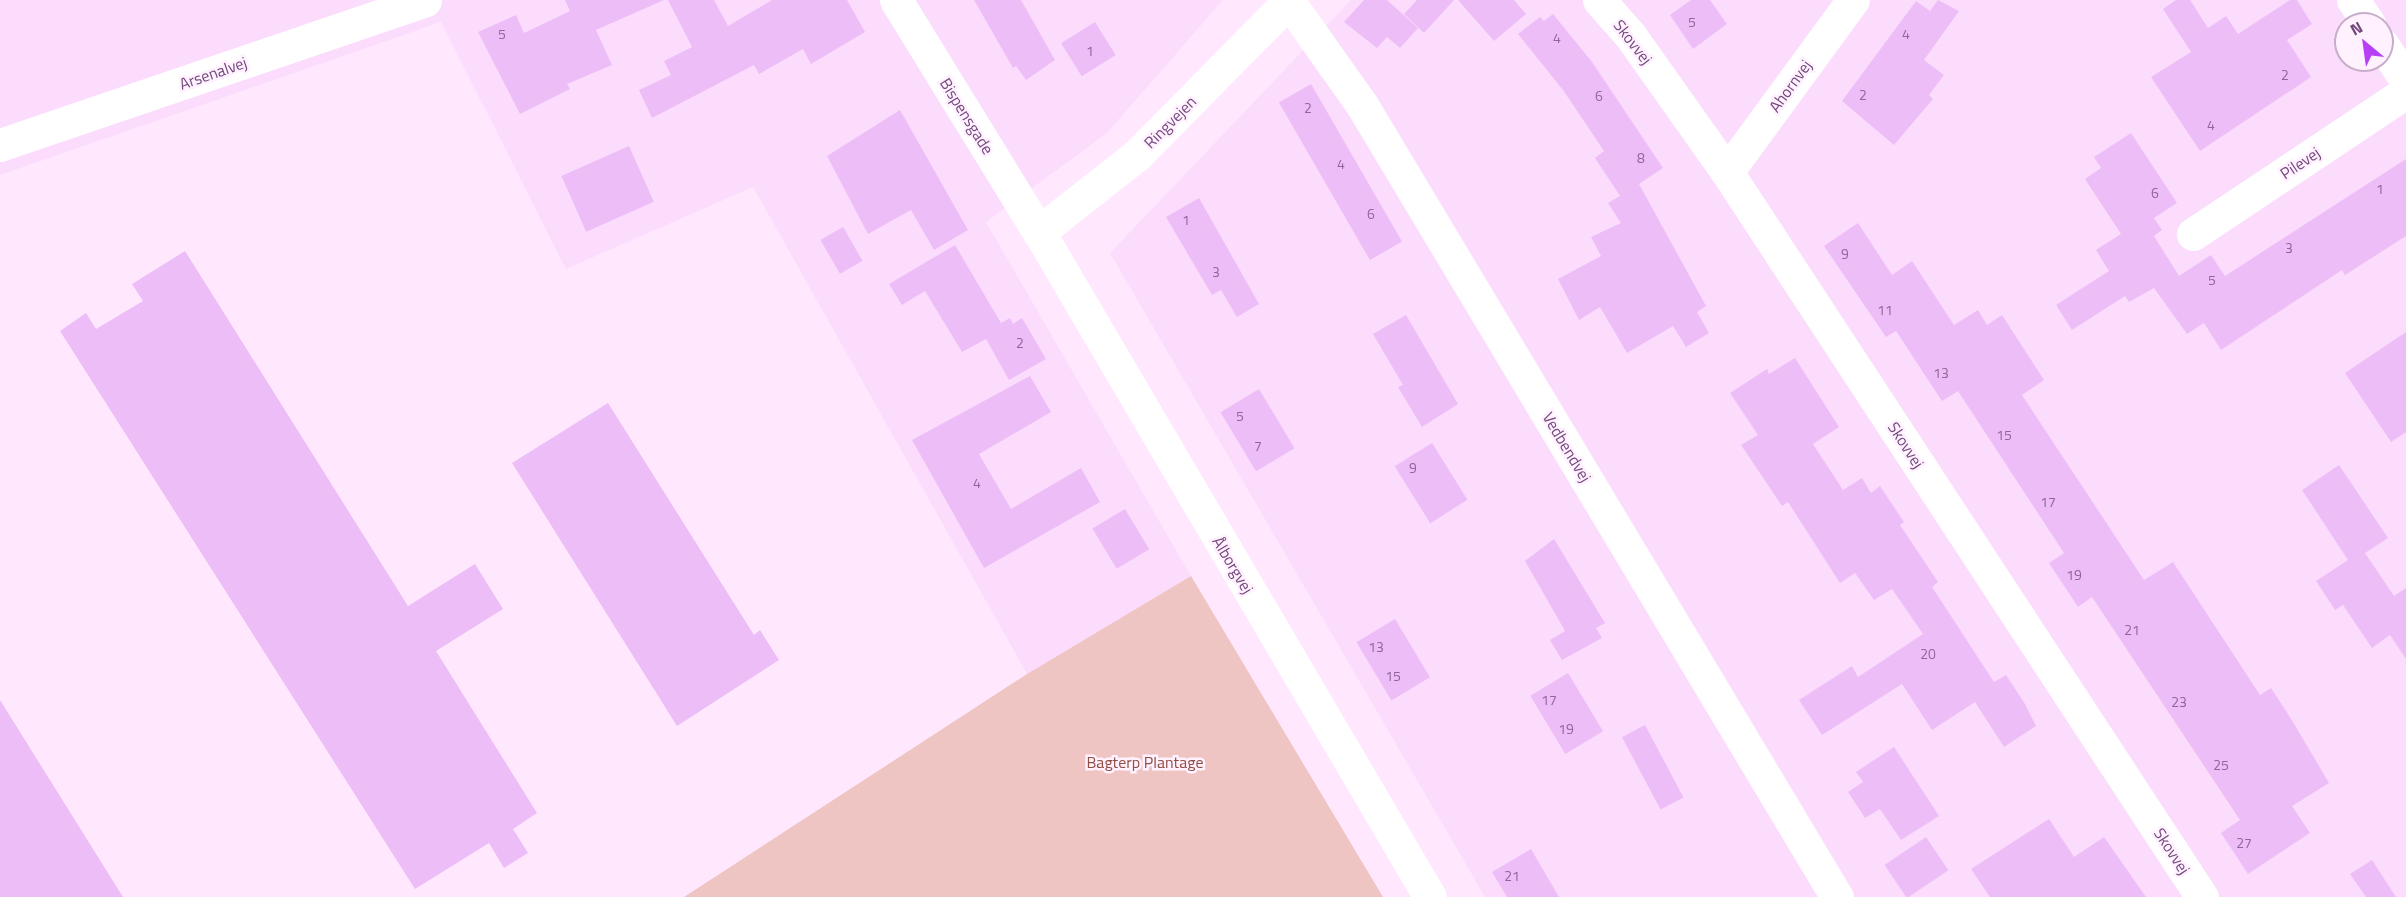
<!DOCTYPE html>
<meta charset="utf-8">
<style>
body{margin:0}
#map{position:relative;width:2406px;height:897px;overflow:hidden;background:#ffe8fe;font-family:"Titillium Web",sans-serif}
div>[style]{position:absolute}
.residential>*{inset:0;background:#fcdcfc}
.green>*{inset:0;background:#efc5c4}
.building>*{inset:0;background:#edbdf8;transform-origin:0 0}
.street>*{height:33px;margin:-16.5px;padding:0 16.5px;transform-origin:16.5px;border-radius:16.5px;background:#fff}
.secondary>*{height:33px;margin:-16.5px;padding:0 16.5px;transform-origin:16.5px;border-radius:16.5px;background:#fff}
span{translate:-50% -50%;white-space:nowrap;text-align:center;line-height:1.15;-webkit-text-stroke:5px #fff1fe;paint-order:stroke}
.number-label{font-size:14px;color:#91659c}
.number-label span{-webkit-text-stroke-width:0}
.street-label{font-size:16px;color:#72487d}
.park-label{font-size:16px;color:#914e43}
.north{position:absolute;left:2334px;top:12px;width:60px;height:60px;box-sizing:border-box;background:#fff1fe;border:2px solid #c7adca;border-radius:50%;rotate:331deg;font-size:16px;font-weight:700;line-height:24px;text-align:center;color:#72487d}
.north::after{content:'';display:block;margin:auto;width:21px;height:27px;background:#b740f6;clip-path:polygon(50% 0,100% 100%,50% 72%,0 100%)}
</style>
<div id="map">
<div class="residential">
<div style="clip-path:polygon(0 0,1223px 0,1107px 133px,986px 222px,1191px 576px,1027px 674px,753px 187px,566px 269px,441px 22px,0 175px)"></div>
<div style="clip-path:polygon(evenodd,1351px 0,2406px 0,2406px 897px,1485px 897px,1110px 253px,1351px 0,2346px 24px,2382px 24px,2382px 60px,2346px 60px,2346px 24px)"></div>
</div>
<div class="green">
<div style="clip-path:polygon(1191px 576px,1383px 897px,684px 897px,1027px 674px)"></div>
</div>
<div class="building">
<div style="clip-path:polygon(565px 0,664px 0,596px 30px,612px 65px,567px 84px,570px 89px,520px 114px,478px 32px,516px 15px,524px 33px,570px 11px)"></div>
<div style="clip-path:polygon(668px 0,714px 0,728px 26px,772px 0,847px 0,865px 32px,811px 64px,803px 49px,759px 74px,754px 65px,652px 118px,639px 90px,671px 75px,664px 61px,692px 47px)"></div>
<div style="clip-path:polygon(974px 0,1021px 0,1055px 60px,1026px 80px,1016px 66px,1013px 68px)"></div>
<div style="clip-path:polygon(1364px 0,1387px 0,1418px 28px,1400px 48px,1387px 37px,1377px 48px,1344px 22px)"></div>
<div style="clip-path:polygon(1417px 0,1454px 0,1424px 33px,1404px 14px)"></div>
<div style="clip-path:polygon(1458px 0,1514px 0,1526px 14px,1494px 41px)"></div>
<div style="clip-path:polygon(1691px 0,1710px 0,1727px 24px,1693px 49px,1670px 15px)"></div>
<div style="clip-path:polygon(1938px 0,1959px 11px,1924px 60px,1944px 75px,1929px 95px,1933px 99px,1894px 145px,1842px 101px,1916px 1px,1930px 11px)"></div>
<div style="clip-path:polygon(2176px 0,2190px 0,2208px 28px,2226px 16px,2238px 34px,2290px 0,2297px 0,2312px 24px,2287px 40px,2311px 77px,2200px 151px,2151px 77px,2191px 52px,2163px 9px)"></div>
<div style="clip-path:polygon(1553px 14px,1592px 62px,1663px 168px,1639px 184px,1706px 306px,1697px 312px,1709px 333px,1686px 347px,1673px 326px,1627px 353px,1600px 307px,1579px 320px,1558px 279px,1601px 256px,1591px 237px,1621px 223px,1608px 203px,1620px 196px,1595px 158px,1604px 151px,1563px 90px,1518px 34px,1540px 17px,1544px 21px)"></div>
<div style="left:1095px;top:22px;width:39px;height:40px;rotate:58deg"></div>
<div style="left:1311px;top:84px;width:182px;height:37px;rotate:60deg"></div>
<div style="clip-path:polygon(900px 110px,968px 230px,934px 250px,911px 210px,868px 234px,827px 156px)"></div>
<div style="clip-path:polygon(2131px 133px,2177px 203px,2154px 218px,2162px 230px,2154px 236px,2179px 276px,2211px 255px,2225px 276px,2406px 159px,2406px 236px,2345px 275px,2342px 270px,2221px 350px,2204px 323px,2187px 334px,2154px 288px,2129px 302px,2125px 296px,2072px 330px,2056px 305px,2109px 271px,2096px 250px,2121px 234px,2085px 179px,2101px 168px,2094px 157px)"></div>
<div style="left:629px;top:146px;width:61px;height:74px;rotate:66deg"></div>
<div style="clip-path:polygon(1199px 198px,1259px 304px,1237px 317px,1221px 290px,1212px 295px,1166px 217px)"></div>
<div style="clip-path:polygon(1858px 223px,1892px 275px,1912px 261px,1954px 325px,1978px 310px,1987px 325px,2002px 315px,2044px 380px,2022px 395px,2144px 580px,2173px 562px,2260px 695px,2271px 688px,2290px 717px,2329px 783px,2292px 806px,2310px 833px,2248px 874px,2221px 833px,2240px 820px,2092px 597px,2078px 607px,2049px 563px,2064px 553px,1958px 391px,1942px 401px,1896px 331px,1886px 337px,1824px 246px)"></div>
<div style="left:843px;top:227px;width:39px;height:26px;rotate:60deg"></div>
<div style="clip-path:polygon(955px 245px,1001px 323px,1010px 318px,1013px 324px,1022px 318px,1046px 359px,1009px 380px,986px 339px,962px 352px,925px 291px,902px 305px,889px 284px)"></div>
<div style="clip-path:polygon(185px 251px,408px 606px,475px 564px,503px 609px,436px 651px,537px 813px,513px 829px,528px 853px,504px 868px,489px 843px,415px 889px,60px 331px,86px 313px,96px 329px,143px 301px,132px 284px)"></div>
<div style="clip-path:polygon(1406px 315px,1458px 404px,1422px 427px,1398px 387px,1403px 385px,1373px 334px)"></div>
<div style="clip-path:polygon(2406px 332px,2406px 432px,2391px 442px,2345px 373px)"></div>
<div style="clip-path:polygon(1795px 358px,1839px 427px,1813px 444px,1843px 490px,1862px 478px,1871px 493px,1880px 486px,1904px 522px,1900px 525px,1938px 582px,1932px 587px,1994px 682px,2006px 675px,2025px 704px,2036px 726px,2004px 747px,1975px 702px,1932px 730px,1902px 684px,1822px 735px,1799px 700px,1852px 666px,1858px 677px,1923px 634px,1892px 589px,1874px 600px,1855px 573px,1840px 583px,1788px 502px,1782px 506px,1741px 445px,1758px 435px,1730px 393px,1767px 369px,1769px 374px)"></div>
<div style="clip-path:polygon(1030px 376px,1051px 412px,979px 454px,1011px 509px,1081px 468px,1100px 502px,984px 568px,912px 440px)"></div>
<div style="left:1259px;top:389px;width:69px;height:45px;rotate:59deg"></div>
<div style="clip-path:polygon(608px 403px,754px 635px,760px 630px,779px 660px,677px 726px,512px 463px)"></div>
<div style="left:1432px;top:443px;width:67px;height:44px;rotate:58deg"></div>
<div style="clip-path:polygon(2339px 465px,2388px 538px,2365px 553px,2394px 596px,2406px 588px,2406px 659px,2390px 635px,2372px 648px,2343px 605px,2335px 610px,2316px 581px,2348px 560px,2302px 490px)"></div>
<div style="left:1125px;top:509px;width:47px;height:38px;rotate:59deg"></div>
<div style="clip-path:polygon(1554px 539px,1605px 623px,1596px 628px,1602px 638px,1562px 660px,1550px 640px,1565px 631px,1525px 561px)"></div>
<div style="left:1395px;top:619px;width:68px;height:45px;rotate:59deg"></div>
<div style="left:1568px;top:673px;width:68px;height:44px;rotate:59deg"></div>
<div style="clip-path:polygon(0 700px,123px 897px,0 897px)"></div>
<div style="left:1645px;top:725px;width:82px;height:26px;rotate:62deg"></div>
<div style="clip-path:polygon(1894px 747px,1939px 816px,1901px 840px,1880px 809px,1865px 818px,1848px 792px,1863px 782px,1856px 772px)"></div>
<div style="clip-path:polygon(2049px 819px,2074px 857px,2104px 837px,2146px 897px,1990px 897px,1971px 869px)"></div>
<div style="left:1926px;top:837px;width:40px;height:50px;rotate:56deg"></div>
<div style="clip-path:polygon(1531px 849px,1559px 897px,1507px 897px,1492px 872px)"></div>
<div style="clip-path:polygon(2372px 860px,2396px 897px,2366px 897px,2350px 874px)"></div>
</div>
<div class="street">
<div style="left:1599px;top:0;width:47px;rotate:48.5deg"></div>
<div style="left:1630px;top:35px;width:168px;rotate:54.7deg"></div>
<div style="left:1727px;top:172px;width:867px;rotate:56.77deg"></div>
<div style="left:2353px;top:0;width:29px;rotate:56deg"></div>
<div style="left:1289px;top:2px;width:126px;rotate:54.7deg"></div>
<div style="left:1362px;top:105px;width:924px;rotate:59.05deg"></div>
<div style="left:2382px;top:44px;width:43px;rotate:56.3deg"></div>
<div style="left:0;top:145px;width:449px;rotate:-18.8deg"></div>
<div style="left:1727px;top:172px;width:213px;rotate:-53.8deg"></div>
<div style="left:2193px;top:234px;width:256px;rotate:-33.7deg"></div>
</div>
<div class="secondary">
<div style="left:896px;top:0;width:273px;rotate:58.4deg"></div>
<div style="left:1039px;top:232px;width:771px;rotate:59.55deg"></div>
<div style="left:1039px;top:232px;width:125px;rotate:-38.2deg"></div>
<div style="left:1137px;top:155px;width:218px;rotate:-45.4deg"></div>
</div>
<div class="number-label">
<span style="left:1692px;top:22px">5</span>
<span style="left:502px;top:34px">5</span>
<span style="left:1906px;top:34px">4</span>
<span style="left:1557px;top:38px">4</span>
<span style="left:1090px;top:51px">1</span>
<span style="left:2285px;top:75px">2</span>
<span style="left:1863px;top:95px">2</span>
<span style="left:1599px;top:96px">6</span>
<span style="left:1308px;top:108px">2</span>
<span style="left:2211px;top:125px">4</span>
<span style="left:1641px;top:158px">8</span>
<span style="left:1341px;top:164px">4</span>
<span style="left:2380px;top:189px">1</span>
<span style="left:2155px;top:193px">6</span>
<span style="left:1371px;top:214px">6</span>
<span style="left:1186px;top:220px">1</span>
<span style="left:2289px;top:248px">3</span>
<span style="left:1845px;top:254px">9</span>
<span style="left:1216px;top:272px">3</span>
<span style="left:2212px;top:280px">5</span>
<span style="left:1885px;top:310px">11</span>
<span style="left:1020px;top:343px">2</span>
<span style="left:1941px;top:373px">13</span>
<span style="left:1240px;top:416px">5</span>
<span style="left:2004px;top:435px">15</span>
<span style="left:1258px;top:446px">7</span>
<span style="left:1413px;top:468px">9</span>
<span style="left:977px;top:483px">4</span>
<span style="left:2048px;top:502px">17</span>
<span style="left:2074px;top:575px">19</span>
<span style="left:2132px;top:630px">21</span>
<span style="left:1376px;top:647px">13</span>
<span style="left:1928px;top:654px">20</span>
<span style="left:1393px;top:676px">15</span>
<span style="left:1549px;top:700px">17</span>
<span style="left:2179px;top:702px">23</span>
<span style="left:1566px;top:729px">19</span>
<span style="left:2221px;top:765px">25</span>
<span style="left:2244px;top:843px">27</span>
<span style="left:1512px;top:876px">21</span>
</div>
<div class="street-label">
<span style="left:1633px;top:42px;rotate:52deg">Skovvej</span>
<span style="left:213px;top:73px;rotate:-19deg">Arsenalvej</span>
<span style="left:1790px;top:86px;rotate:-54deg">Ahornvej</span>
<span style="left:967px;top:116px;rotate:58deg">Bispensgade</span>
<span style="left:1170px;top:122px;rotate:-45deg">Ringvejen</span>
<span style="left:2300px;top:163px;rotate:-34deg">Pilevej</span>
<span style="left:1906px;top:445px;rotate:57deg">Skovvej</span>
<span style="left:1567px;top:447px;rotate:59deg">Vedbendvej</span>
<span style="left:1233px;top:565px;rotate:59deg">Ålborgvej</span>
<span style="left:2172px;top:851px;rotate:57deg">Skovvej</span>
</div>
<div class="park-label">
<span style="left:1145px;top:762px">Bagterp Plantage</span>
</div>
<div class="north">N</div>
</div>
